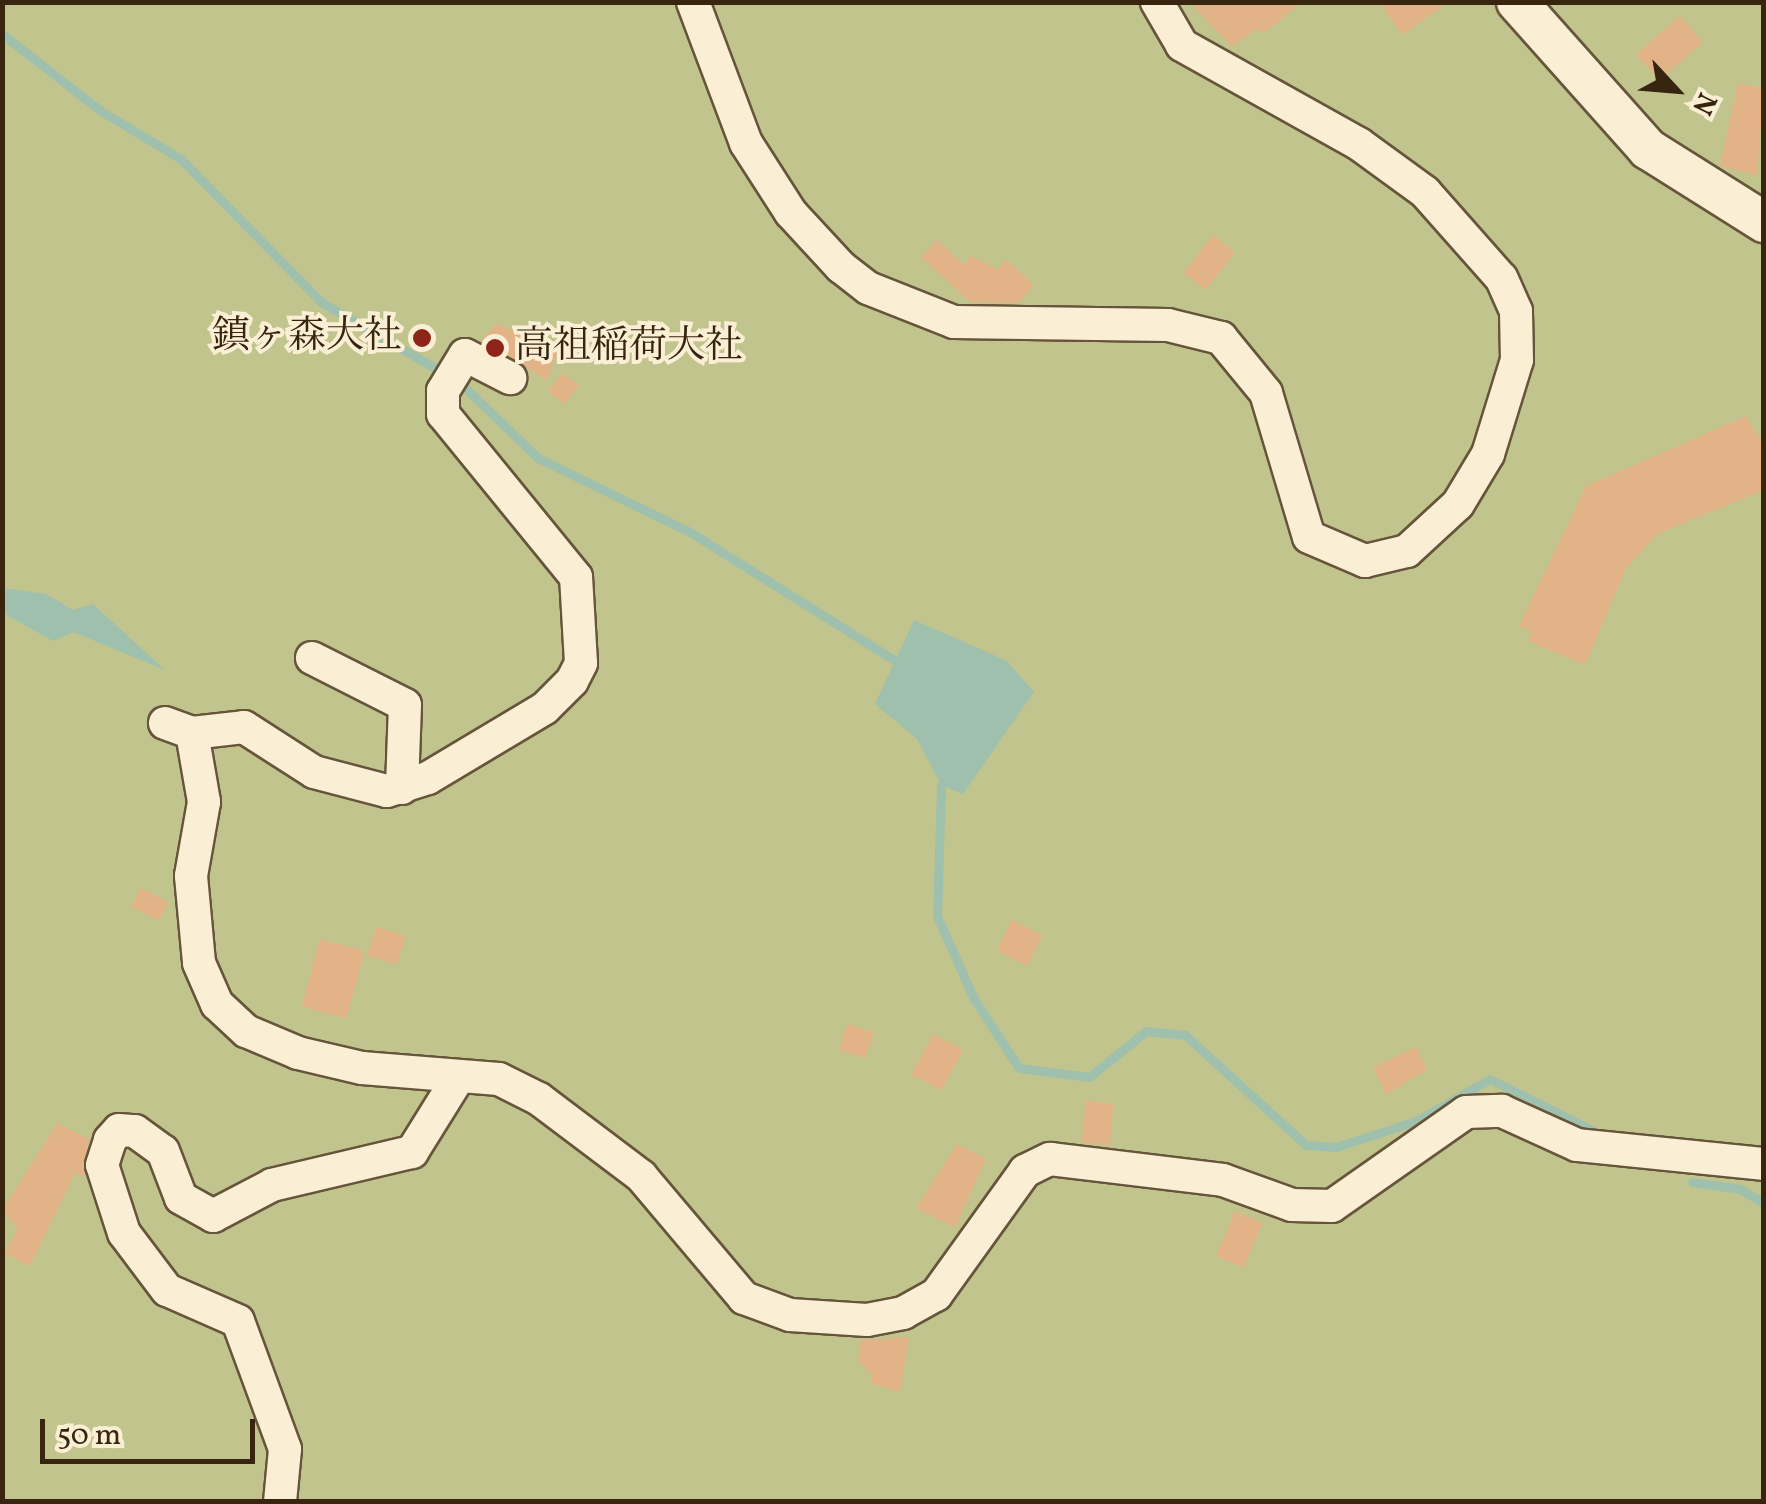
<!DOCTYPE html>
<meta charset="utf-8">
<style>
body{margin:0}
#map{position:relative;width:1766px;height:1504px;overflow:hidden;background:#f8e6bd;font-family:Vollkorn,"Noto Serif JP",serif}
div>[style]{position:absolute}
.green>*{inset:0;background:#c2c48e;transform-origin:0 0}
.water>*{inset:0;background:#9ec0ad}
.stream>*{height:9px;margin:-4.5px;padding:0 4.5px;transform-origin:4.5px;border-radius:4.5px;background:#9ec0ad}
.building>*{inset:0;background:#e3b388;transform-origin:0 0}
.roads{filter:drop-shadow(2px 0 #67553b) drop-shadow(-2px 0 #67553b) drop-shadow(0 2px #67553b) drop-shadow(0 -2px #67553b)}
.minor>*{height:32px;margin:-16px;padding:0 16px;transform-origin:16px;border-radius:16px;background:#faefd4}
.tertiary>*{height:40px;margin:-20px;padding:0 20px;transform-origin:20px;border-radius:20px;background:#faefd4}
.dots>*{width:28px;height:28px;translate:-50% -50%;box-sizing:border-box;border:5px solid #faefd4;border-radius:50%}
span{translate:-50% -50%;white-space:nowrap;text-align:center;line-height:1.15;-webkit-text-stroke:8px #faefd4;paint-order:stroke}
.poi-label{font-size:38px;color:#372510}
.right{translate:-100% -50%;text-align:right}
.left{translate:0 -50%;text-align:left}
.frame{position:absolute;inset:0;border:5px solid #372510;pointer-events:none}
.north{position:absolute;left:1626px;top:40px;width:100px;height:100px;-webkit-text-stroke:8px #faefd4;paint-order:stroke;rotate:116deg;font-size:28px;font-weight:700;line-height:40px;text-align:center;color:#372510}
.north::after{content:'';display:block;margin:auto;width:35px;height:45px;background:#372510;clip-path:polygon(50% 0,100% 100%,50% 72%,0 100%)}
.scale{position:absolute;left:40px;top:1419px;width:215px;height:45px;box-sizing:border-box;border:5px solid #372510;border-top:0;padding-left:12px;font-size:30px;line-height:35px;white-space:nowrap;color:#372510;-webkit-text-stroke:8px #faefd4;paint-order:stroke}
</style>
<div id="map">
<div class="green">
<div style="left:3px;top:3px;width:1760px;height:1499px"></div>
</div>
<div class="water">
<div style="clip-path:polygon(3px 588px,46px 594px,73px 610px,93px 604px,165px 670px,73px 632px,53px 641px,3px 613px)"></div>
<div style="clip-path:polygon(914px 620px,1007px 661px,1034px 692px,963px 794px,941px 785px,917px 739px,875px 704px)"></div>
</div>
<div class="stream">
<div style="left:2px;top:34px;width:125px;rotate:37.9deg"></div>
<div style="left:101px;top:111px;width:93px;rotate:31deg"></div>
<div style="left:181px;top:159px;width:200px;rotate:45.6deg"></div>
<div style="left:321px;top:302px;width:143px;rotate:30.1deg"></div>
<div style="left:458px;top:381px;width:111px;rotate:43.9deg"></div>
<div style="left:538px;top:458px;width:169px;rotate:26deg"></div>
<div style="left:690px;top:532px;width:243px;rotate:32.1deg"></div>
<div style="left:941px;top:785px;width:131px;rotate:91.7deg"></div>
<div style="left:937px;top:916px;width:91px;rotate:66deg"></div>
<div style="left:974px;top:999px;width:82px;rotate:56.9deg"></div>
<div style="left:1019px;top:1068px;width:71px;rotate:7.3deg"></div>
<div style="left:1089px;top:1077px;width:73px;rotate:-38.9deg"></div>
<div style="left:1146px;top:1031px;width:39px;rotate:6deg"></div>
<div style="left:1185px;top:1035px;width:164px;rotate:42.3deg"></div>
<div style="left:1306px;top:1145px;width:30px;rotate:4deg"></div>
<div style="left:1336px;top:1147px;width:84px;rotate:-18deg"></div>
<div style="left:1416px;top:1121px;width:85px;rotate:-29.6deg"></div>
<div style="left:1490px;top:1079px;width:119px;rotate:26.6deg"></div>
<div style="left:1692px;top:1182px;width:49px;rotate:8.3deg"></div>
<div style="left:1740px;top:1189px;width:28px;rotate:30deg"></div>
</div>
<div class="building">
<div style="clip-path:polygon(1189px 2px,1302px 2px,1263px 34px,1257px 28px,1232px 47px)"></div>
<div style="clip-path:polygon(1379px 2px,1449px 2px,1402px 35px)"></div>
<div style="left:1680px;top:16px;width:35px;height:58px;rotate:49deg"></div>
<div style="clip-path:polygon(1738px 83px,1764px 88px,1757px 175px,1720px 166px)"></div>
<div style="left:1213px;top:235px;width:28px;height:48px;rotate:38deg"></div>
<div style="clip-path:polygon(937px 240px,964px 265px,971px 256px,997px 269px,1006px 260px,1034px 285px,1018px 303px,970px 302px,921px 257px)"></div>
<div style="clip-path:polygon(496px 324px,559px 348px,547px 380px,481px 341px)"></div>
<div style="left:562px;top:373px;width:21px;height:23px;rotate:37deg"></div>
<div style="clip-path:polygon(1746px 416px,1764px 446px,1764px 490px,1657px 534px,1626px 568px,1585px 665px,1528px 641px,1532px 632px,1519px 626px,1586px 486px)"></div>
<div style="left:141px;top:888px;width:31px;height:21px;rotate:27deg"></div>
<div style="left:1012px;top:920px;width:34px;height:34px;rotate:27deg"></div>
<div style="left:376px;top:927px;width:31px;height:30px;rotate:17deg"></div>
<div style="left:320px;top:939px;width:46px;height:70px;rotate:15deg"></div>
<div style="left:847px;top:1024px;width:28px;height:27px;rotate:18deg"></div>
<div style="left:933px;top:1034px;width:34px;height:46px;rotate:28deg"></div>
<div style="clip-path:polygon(1416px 1047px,1427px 1070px,1386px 1094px,1373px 1067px)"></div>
<div style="left:1086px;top:1101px;width:28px;height:42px;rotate:6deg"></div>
<div style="clip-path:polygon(57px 1123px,89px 1139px,85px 1176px,75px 1173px,30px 1266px,5px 1254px,18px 1227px,2px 1211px)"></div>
<div style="clip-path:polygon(957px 1144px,986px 1159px,955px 1228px,916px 1208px)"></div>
<div style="left:1235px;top:1211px;width:30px;height:49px;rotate:23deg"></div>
<div style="clip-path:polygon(909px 1337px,900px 1392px,870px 1383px,872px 1375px,858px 1361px,861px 1340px)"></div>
</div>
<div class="roads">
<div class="minor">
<div style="left:693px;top:2px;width:151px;rotate:69.4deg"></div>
<div style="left:746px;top:143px;width:83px;rotate:57.3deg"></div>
<div style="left:791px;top:213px;width:74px;rotate:47.2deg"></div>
<div style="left:841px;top:267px;width:34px;rotate:38deg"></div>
<div style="left:868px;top:288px;width:92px;rotate:21.6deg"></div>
<div style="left:954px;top:322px;width:214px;rotate:0.8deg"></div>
<div style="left:1168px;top:325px;width:55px;rotate:13.8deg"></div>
<div style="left:1221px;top:338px;width:71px;rotate:50.7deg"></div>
<div style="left:1266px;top:393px;width:150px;rotate:73.4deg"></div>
<div style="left:1309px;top:537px;width:61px;rotate:23.2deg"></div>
<div style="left:1365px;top:561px;width:43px;rotate:-13.4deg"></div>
<div style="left:1407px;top:551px;width:69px;rotate:-42.7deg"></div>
<div style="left:1458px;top:504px;width:58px;rotate:-59deg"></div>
<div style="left:1488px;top:454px;width:98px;rotate:-72.9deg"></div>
<div style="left:1517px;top:360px;width:49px;rotate:-91.2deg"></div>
<div style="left:1516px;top:311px;width:36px;rotate:-114deg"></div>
<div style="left:1501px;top:278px;width:115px;rotate:-131.5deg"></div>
<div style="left:1425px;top:192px;width:82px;rotate:-144deg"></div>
<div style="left:1359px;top:144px;width:203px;rotate:-150.8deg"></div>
<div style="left:1182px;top:45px;width:50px;rotate:-120.2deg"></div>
<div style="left:312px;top:658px;width:104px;rotate:26.8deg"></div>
<div style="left:405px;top:705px;width:83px;rotate:92.1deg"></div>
<div style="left:165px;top:723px;width:29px;rotate:20deg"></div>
<div style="left:192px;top:733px;width:70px;rotate:80.1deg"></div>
<div style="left:204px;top:802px;width:75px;rotate:100deg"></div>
<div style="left:191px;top:876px;width:87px;rotate:84.7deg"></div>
<div style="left:199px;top:963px;width:45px;rotate:66.3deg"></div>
<div style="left:217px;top:1004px;width:40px;rotate:43deg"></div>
<div style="left:246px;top:1031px;width:56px;rotate:22.9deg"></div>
<div style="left:298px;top:1053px;width:66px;rotate:13.2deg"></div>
<div style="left:362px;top:1068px;width:137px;rotate:4.6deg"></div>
<div style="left:499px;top:1079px;width:45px;rotate:26.6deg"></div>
<div style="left:539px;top:1099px;width:128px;rotate:37deg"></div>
<div style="left:641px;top:1176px;width:160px;rotate:49.8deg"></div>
<div style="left:744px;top:1298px;width:49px;rotate:20.3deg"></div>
<div style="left:790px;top:1315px;width:77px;rotate:3.7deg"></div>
<div style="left:867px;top:1320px;width:37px;rotate:-11deg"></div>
<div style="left:903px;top:1313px;width:38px;rotate:-29deg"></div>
<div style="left:936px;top:1295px;width:153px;rotate:-54.3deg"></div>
<div style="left:1025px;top:1171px;width:28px;rotate:-26deg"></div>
<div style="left:1050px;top:1159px;width:174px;rotate:6.9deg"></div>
<div style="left:1223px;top:1180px;width:73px;rotate:19.9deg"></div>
<div style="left:1292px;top:1205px;width:40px;rotate:1.4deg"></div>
<div style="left:1332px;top:1206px;width:164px;rotate:-35deg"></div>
<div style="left:1466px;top:1112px;width:36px;rotate:-2deg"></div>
<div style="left:1502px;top:1111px;width:82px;rotate:24.4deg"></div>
<div style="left:1577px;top:1145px;width:188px;rotate:5.8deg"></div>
<div style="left:192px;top:733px;width:52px;rotate:-6.6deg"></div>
<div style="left:244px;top:727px;width:83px;rotate:32.7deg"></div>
<div style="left:314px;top:772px;width:75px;rotate:14.6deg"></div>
<div style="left:387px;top:791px;width:43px;rotate:-17.6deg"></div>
<div style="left:428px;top:778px;width:136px;rotate:-30.9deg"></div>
<div style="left:545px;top:708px;width:38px;rotate:-45deg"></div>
<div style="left:572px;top:681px;width:20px;rotate:-63deg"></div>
<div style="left:581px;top:663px;width:86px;rotate:-93.3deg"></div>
<div style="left:576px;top:577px;width:210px;rotate:-129.2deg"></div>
<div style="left:443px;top:414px;width:23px;rotate:-90deg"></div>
<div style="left:443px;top:391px;width:42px;rotate:-58.6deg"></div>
<div style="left:465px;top:355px;width:51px;rotate:27.1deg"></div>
<div style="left:280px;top:1502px;width:53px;rotate:-84.6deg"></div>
<div style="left:285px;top:1449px;width:136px;rotate:-110.2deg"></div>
<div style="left:238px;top:1321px;width:77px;rotate:-156.4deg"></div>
<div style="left:167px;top:1290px;width:71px;rotate:-127deg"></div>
<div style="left:124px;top:1233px;width:71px;rotate:-107.9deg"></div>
<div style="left:102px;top:1165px;width:26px;rotate:-72deg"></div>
<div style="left:110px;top:1140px;width:13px;rotate:-48deg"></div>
<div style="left:119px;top:1130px;width:16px;rotate:4deg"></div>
<div style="left:135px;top:1131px;width:34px;rotate:36deg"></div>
<div style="left:163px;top:1151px;width:50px;rotate:69deg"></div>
<div style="left:181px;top:1198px;width:37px;rotate:29deg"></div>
<div style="left:213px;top:1216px;width:67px;rotate:-27.7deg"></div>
<div style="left:272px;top:1185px;width:144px;rotate:-13.3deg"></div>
<div style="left:412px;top:1152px;width:87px;rotate:-58.1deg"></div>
</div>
<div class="tertiary">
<div style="left:1517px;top:2px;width:197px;rotate:48.3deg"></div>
<div style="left:1648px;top:149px;width:137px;rotate:32.2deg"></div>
</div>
</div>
<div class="dots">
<div style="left:422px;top:338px;background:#8f2418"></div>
<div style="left:495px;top:348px;background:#8f2418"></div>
</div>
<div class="poi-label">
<span class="right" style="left:402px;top:338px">鎮ヶ森大社</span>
<span class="left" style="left:515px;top:348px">高祖稲荷大社</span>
</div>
<div class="frame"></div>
<div class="north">N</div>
<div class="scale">50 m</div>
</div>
